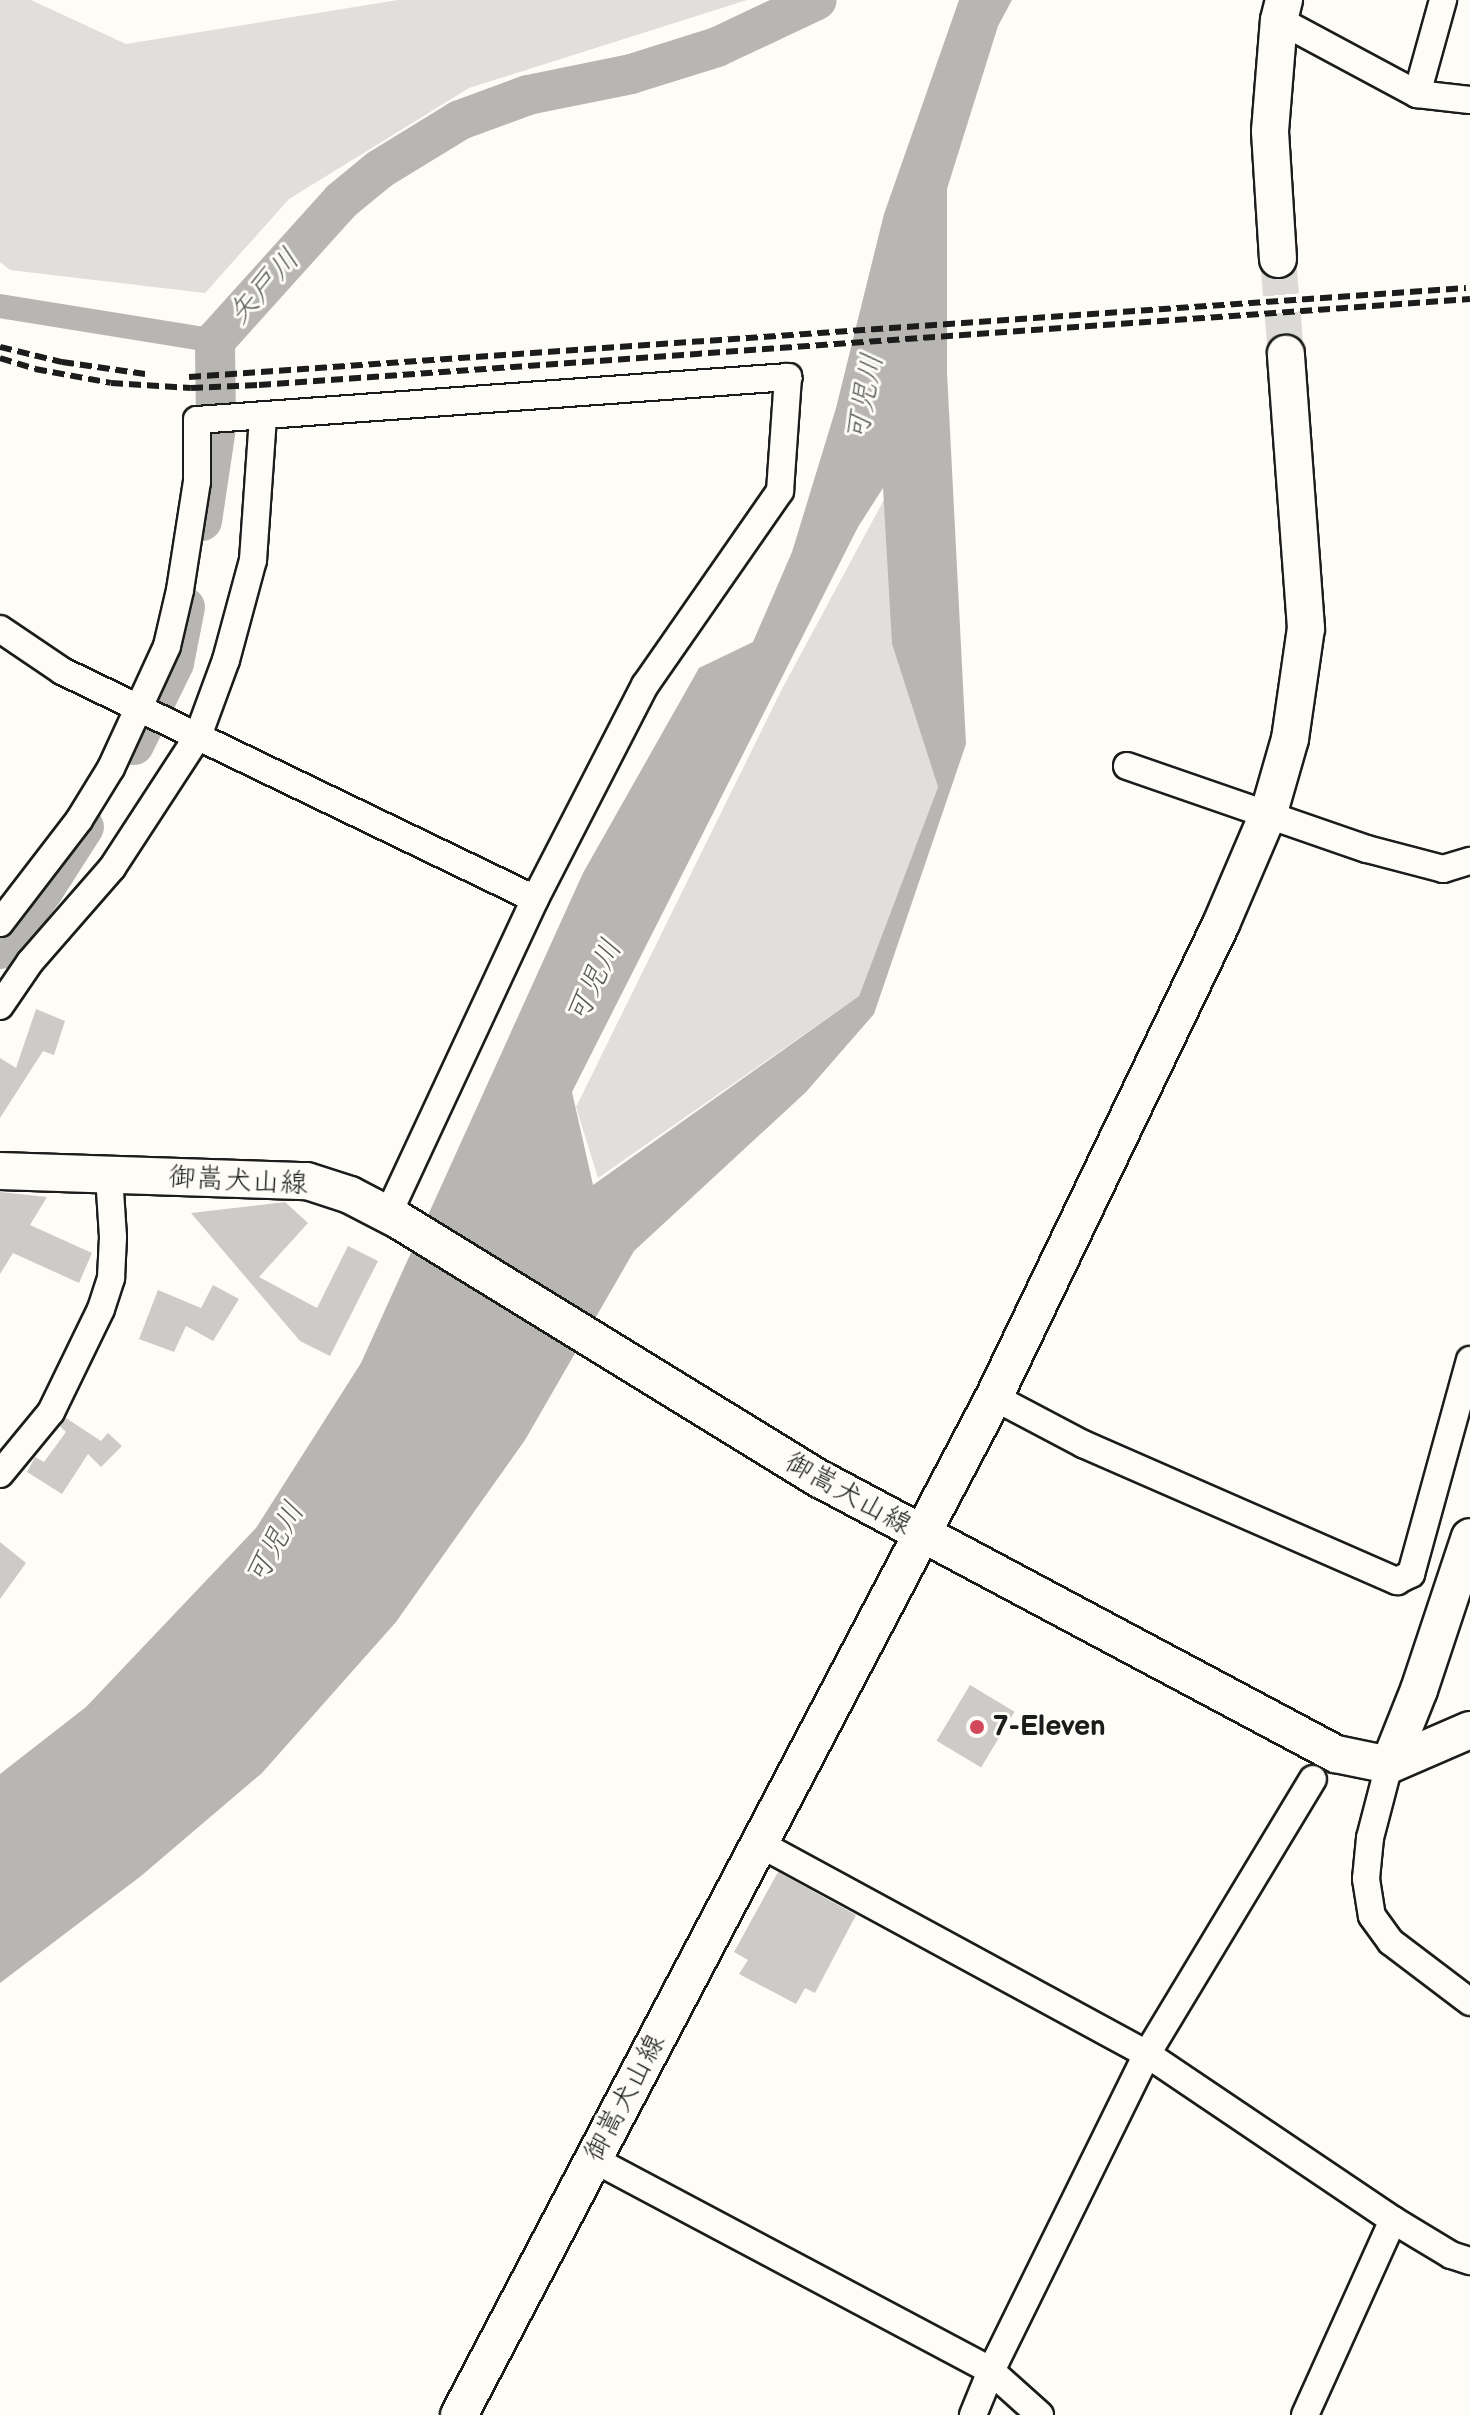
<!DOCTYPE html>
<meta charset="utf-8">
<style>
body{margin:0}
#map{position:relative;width:1470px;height:2415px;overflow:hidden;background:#fdfcf7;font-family:"Balsamiq Sans","Klee One",sans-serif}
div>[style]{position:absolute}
.green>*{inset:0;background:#e0dfdb}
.water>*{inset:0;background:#b7b6b2}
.canal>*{height:24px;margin:-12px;padding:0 12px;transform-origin:12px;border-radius:12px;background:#b7b6b2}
.river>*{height:40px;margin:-20px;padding:0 20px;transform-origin:20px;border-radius:20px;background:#b7b6b2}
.building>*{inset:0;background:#cccbc8;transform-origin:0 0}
.secondary-tunnel>*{height:36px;margin-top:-18px;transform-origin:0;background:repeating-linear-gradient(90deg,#dbdad6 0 36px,transparent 0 54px)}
.roads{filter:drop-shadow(2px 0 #1c1c1c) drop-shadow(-2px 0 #1c1c1c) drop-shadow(0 2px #1c1c1c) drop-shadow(0 -2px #1c1c1c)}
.street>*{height:26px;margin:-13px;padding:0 13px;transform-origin:13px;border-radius:13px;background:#fdfcf7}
.secondary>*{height:36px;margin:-18px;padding:0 18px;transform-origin:18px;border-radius:18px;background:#fdfcf7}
.rail>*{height:6px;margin-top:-3px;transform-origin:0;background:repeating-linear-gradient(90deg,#1c1c1c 0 12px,transparent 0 18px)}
.dots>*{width:22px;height:22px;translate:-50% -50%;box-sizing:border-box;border:4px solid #fdfcf7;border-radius:50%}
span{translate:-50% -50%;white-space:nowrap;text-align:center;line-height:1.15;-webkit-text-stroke:6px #fdfcf7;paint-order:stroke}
.street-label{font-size:28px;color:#1c1c1c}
.poi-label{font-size:28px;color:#1c1c1c;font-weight:700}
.left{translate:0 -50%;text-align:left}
.water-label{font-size:30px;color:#5a5a58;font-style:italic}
</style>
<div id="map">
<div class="green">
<div style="clip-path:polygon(0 0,31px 0,126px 44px,398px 0,747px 0,469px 88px,289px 199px,205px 293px,10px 270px,0 262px)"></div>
<div style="clip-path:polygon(887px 494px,892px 644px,938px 787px,859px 996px,598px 1178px,576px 1107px,782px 689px)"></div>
</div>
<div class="water">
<div style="clip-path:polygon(evenodd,959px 0,1012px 0,998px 26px,947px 189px,947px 372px,966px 744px,874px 1014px,806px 1092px,634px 1251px,525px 1440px,396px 1622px,262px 1773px,141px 1876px,0 1983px,0 1774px,86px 1707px,256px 1528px,361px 1363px,583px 873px,699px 668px,753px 642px,792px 552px,836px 408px,884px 214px,959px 0,883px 488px,892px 644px,938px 787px,859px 996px,593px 1185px,572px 1092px,858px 527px,883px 488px)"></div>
</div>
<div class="canal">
<div style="left:0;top:306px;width:218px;rotate:9.2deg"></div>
</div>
<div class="river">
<div style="left:202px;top:521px;width:95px;rotate:-81.5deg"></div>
<div style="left:216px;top:427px;width:86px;rotate:-90.7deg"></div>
<div style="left:215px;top:341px;width:188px;rotate:-48deg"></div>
<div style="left:341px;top:201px;width:50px;rotate:-39.4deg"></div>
<div style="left:380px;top:169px;width:94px;rotate:-31.5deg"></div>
<div style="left:460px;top:120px;width:72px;rotate:-20.2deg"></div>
<div style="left:528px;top:95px;width:105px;rotate:-11.5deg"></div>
<div style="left:631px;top:74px;width:90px;rotate:-17.4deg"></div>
<div style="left:717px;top:47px;width:110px;rotate:-25.2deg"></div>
<div style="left:134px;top:745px;width:91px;rotate:-64deg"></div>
<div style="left:174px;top:663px;width:57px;rotate:-78.9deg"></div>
<div style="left:0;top:949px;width:72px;rotate:-53.4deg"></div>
<div style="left:43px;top:891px;width:76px;rotate:-57.4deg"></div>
</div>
<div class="building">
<div style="clip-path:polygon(36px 1009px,65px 1021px,54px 1055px,43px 1051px,0 1118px,0 1058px,16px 1068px)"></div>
<div style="clip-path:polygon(0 1192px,47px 1197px,30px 1225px,92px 1253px,79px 1283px,13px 1253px,0 1274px)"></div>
<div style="clip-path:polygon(285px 1202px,308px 1223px,259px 1277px,317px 1308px,348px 1246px,378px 1261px,330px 1356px,300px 1341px,191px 1213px)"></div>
<div style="clip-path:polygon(213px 1285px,239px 1299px,213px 1341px,186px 1326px,174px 1352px,139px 1339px,158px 1290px,201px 1308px)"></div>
<div style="clip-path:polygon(66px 1418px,101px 1441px,108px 1433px,122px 1446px,101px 1467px,88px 1454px,62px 1494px,27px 1472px,35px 1457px,44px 1462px,66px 1432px,60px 1426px)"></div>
<div style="clip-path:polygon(0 1542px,26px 1563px,0 1599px)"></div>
<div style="left:970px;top:1685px;width:52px;height:65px;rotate:31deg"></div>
<div style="clip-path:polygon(778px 1872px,856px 1915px,815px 1993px,805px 1988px,796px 2004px,739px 1974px,748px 1960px,734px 1952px)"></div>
</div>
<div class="secondary-tunnel">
<div style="left:1278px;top:259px;width:95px;rotate:85.2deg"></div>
</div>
<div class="roads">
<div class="street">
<div style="left:1279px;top:20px;width:157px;rotate:28.2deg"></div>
<div style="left:1417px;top:94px;width:53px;rotate:6.5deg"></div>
<div style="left:1417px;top:94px;width:98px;rotate:-74.5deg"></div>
<div style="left:0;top:629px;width:75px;rotate:34.1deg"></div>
<div style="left:62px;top:671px;width:525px;rotate:25.74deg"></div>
<div style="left:1127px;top:766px;width:254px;rotate:19.1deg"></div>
<div style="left:1367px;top:849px;width:79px;rotate:14.7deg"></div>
<div style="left:1443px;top:869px;width:28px;rotate:-17deg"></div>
<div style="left:0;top:923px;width:130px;rotate:-52.5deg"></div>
<div style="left:79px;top:820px;width:61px;rotate:-58.4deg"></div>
<div style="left:111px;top:768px;width:134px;rotate:-65.3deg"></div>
<div style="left:167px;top:646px;width:57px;rotate:-76.9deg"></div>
<div style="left:180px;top:590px;width:109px;rotate:-81.1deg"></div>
<div style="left:197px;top:482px;width:62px;rotate:-90deg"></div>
<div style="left:197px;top:420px;width:593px;rotate:-4.16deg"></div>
<div style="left:788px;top:377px;width:114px;rotate:94deg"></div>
<div style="left:780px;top:491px;width:236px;rotate:124.8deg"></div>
<div style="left:645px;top:685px;width:241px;rotate:117.2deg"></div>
<div style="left:535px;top:899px;width:348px;rotate:115deg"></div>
<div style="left:0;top:1006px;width:53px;rotate:-55.7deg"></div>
<div style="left:30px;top:962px;width:125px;rotate:-48.9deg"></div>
<div style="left:112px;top:868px;width:158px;rotate:-56.9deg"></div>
<div style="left:198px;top:736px;width:81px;rotate:-69.8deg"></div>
<div style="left:226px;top:660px;width:104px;rotate:-74.9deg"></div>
<div style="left:253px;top:560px;width:143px;rotate:-86deg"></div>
<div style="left:994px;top:1397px;width:101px;rotate:27.8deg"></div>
<div style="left:1083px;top:1444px;width:343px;rotate:23.6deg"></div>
<div style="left:1397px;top:1581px;width:16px;rotate:-27deg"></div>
<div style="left:1411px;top:1574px;width:222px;rotate:-74.6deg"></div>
<div style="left:0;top:1474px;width:80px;rotate:-50.6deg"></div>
<div style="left:51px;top:1412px;width:114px;rotate:-64.1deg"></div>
<div style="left:101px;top:1309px;width:33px;rotate:-72deg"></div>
<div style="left:111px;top:1278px;width:41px;rotate:-87.2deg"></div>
<div style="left:113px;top:1237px;width:62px;rotate:-93.7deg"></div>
<div style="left:1389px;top:1765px;width:75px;rotate:104.6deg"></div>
<div style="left:1370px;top:1838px;width:41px;rotate:95.6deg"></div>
<div style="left:1366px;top:1879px;width:37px;rotate:81deg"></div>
<div style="left:1372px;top:1916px;width:32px;rotate:54deg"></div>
<div style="left:1391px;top:1942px;width:99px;rotate:37.2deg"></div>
<div style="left:760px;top:1844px;width:440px;rotate:28.5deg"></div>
<div style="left:1147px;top:2054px;width:297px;rotate:34deg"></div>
<div style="left:1393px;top:2220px;width:68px;rotate:31.1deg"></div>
<div style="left:1451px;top:2255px;width:20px;rotate:18deg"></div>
<div style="left:593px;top:2159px;width:451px;rotate:28deg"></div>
<div style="left:991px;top:2371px;width:48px;rotate:112.2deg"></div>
<div style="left:1040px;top:2415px;width:66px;rotate:-138.1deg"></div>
<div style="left:991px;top:2371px;width:353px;rotate:-63.8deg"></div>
<div style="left:1147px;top:2054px;width:321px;rotate:-58.9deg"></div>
<div style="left:1305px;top:2415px;width:214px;rotate:-65.7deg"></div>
</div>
<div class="secondary">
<div style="left:1278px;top:259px;width:128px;rotate:-93.6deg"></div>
<div style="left:1270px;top:131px;width:111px;rotate:-85.4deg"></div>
<div style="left:1279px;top:20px;width:21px;rotate:-76deg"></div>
<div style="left:0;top:1171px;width:307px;rotate:1.9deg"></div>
<div style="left:307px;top:1181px;width:45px;rotate:18deg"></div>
<div style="left:350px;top:1195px;width:56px;rotate:27.5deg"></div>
<div style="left:400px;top:1221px;width:493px;rotate:31.6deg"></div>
<div style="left:820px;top:1479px;width:585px;rotate:28.06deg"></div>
<div style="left:1336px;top:1754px;width:54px;rotate:11.7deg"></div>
<div style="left:1389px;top:1765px;width:88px;rotate:-23.4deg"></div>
<div style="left:1389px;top:1765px;width:81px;rotate:-68.2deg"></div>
<div style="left:1419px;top:1690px;width:161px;rotate:-71.6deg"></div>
<div style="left:459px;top:2415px;width:1150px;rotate:-62.28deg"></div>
<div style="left:994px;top:1397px;width:525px;rotate:-64.36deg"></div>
<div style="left:1221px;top:924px;width:122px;rotate:-66.8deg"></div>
<div style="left:1269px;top:812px;width:76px;rotate:-74deg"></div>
<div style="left:1290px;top:739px;width:112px;rotate:-81.8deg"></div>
<div style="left:1306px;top:628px;width:275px;rotate:-94.2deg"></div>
</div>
</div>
<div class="rail">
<div style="left:0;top:347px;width:64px;rotate:13.6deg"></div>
<div style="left:62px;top:362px;width:84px;rotate:8.2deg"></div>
<div style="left:0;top:358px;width:37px;rotate:17deg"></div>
<div style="left:35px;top:369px;width:77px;rotate:10.4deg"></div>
<div style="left:111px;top:383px;width:80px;rotate:3.6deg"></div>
<div style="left:191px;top:388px;width:68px;rotate:-2.5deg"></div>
<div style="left:259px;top:385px;width:1214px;rotate:-4.06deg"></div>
<div style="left:189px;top:377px;width:1280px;rotate:-3.99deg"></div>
</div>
<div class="dots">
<div style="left:977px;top:1727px;background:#d1495b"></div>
</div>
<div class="street-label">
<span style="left:238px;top:1181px;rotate:3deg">御嵩犬山線</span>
<span style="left:848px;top:1494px;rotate:29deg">御嵩犬山線</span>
<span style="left:625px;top:2098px;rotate:-62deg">御嵩犬山線</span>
</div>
<div class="poi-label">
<span class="left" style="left:993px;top:1727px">7-Eleven</span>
</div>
<div class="water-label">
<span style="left:264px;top:287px;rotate:-48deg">矢戸川</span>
<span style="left:865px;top:398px;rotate:-79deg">可児川</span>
<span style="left:594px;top:982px;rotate:-64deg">可児川</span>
<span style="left:275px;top:1544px;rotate:-61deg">可児川</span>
</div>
</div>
